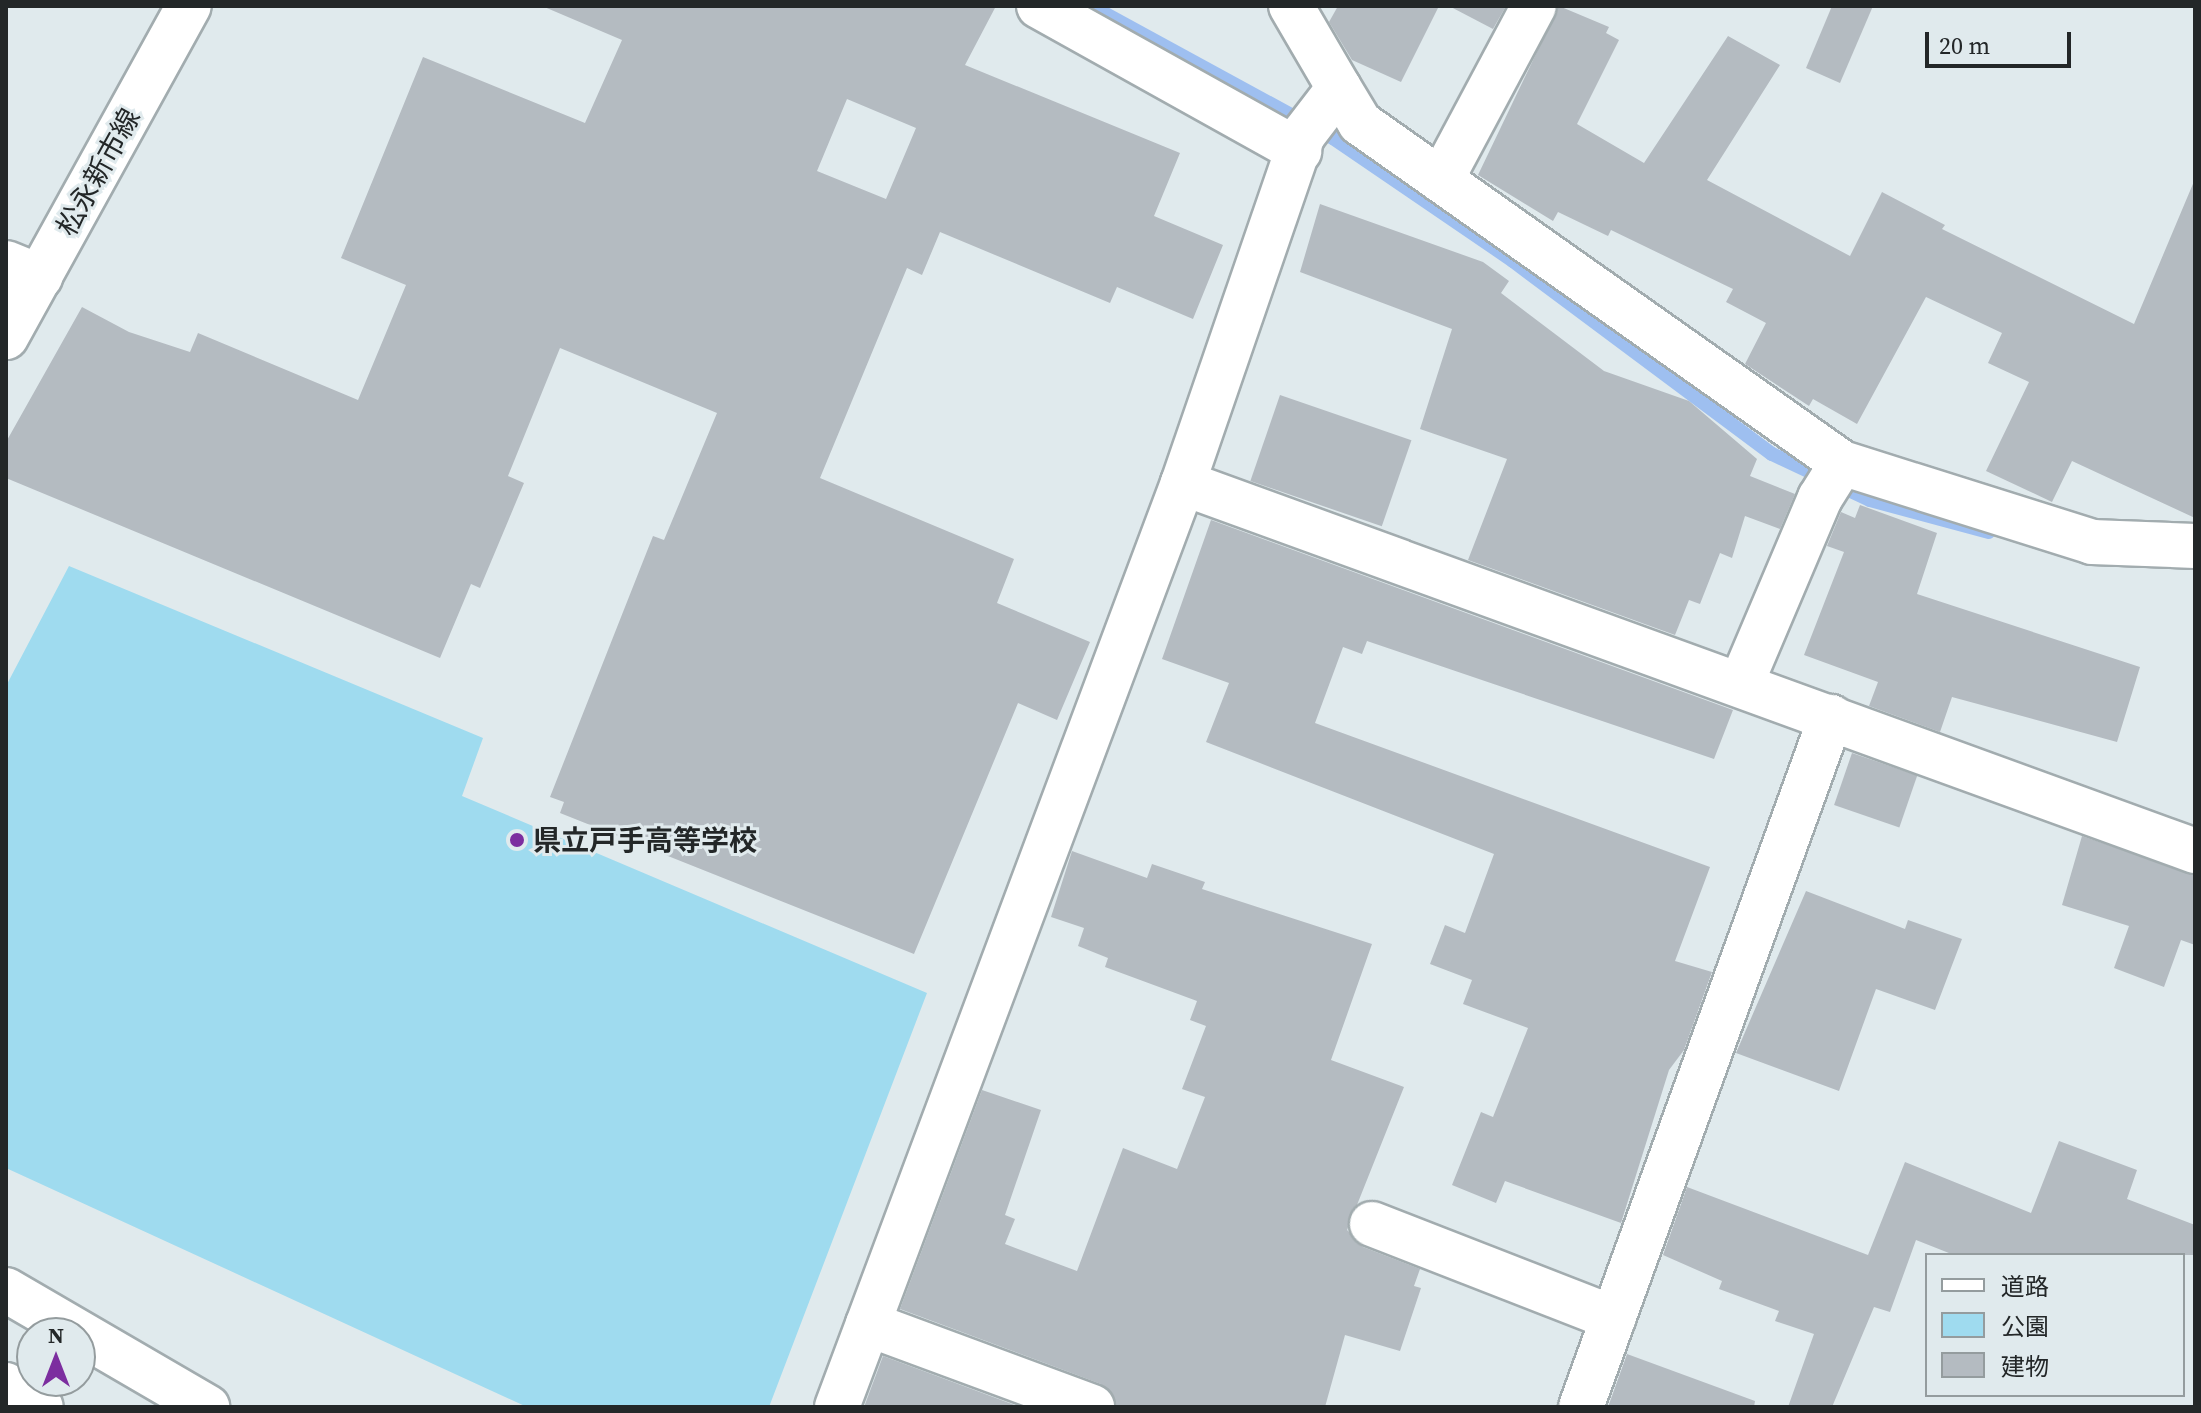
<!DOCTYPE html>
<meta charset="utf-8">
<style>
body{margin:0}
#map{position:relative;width:2201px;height:1413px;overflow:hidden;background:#e0eaed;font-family:"Source Serif 4","Noto Sans JP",serif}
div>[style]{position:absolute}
.green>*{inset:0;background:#9fdbef}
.stream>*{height:14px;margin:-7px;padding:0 7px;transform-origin:7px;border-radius:7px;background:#9ebff0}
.building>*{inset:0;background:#b4bbc1;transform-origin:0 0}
.roads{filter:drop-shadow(2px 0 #a2acaf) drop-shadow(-2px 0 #a2acaf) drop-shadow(0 2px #a2acaf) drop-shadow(0 -2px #a2acaf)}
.minor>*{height:44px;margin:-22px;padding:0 22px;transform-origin:22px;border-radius:22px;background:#fff}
.major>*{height:44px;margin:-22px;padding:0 22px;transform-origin:22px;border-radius:22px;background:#fff}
.dots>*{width:22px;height:22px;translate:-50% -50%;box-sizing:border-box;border:4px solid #e0eaed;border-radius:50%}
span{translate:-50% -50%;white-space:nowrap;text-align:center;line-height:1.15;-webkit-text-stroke:6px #e0eaed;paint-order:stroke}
.street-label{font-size:28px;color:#232728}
.poi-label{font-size:28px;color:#232728;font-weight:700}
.left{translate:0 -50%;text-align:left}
.frame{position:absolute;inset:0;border:8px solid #232728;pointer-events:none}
.legend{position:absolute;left:1925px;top:1253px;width:260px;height:144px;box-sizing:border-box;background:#e0eaed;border:2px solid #949c9e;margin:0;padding:10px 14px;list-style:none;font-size:24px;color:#232728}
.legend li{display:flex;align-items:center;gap:16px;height:40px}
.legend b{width:40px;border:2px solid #949c9e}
.north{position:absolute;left:16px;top:1317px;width:80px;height:80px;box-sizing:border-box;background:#e0eaed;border:2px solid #949c9e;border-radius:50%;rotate:0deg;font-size:22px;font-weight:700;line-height:32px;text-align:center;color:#232728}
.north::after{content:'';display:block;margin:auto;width:28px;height:36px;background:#7c2e9f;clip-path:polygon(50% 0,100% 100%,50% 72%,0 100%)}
.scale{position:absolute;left:1925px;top:32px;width:146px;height:36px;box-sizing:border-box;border:4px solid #232728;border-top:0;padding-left:10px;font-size:24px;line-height:28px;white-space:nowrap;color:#232728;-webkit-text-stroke:6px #e0eaed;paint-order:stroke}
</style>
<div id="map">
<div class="green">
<div style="clip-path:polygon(69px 566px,483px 738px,462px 796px,927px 993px,769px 1407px,527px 1407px,6px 1168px,6px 686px)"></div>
</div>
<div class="stream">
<div style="left:1091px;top:6px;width:276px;rotate:28.6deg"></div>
<div style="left:1333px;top:138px;width:218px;rotate:34.3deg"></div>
<div style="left:1513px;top:261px;width:323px;rotate:36.7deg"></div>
<div style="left:1772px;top:454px;width:108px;rotate:25.1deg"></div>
<div style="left:1870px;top:500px;width:123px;rotate:15.1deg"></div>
</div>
<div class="building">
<div style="clip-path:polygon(evenodd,542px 6px,996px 6px,965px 65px,1180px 153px,1154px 216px,1223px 245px,1193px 319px,1117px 287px,1110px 303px,940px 232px,922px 275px,907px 268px,820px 478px,1014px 559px,997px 603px,1090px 642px,1057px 720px,1018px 703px,914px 954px,560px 813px,564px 802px,550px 797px,653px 536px,664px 540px,717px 413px,560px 348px,508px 476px,524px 483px,480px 588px,471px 584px,440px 658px,6px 478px,6px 442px,82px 307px,129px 332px,190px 352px,198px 333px,358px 400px,406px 285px,341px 258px,423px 57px,585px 123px,622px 40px,542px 6px,847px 99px,916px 128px,886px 199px,817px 171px,847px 99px)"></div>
<div style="clip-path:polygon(1338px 6px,1439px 6px,1401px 82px,1352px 60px,1329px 22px)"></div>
<div style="clip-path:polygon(1449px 6px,1506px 6px,1493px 29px)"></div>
<div style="clip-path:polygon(1559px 6px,1609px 27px,1606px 33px,1619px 40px,1577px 124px,1644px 163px,1728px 36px,1780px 65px,1707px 180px,1850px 256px,1882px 192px,1945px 225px,1942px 229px,2134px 324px,2195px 179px,2195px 518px,2072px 461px,2052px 502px,1986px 471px,2029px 382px,1988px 363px,2002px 333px,1926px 297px,1857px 424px,1813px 399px,1809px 406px,1745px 364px,1766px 323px,1726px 302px,1733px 289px,1611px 230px,1608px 236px,1558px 212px,1553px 221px,1478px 175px)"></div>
<div style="clip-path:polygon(1832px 6px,1873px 6px,1840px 83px,1806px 68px)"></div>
<div style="clip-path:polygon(1320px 204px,1483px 262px,1509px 281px,1501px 293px,1604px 371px,1689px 401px,1757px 459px,1750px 476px,1795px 494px,1780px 529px,1745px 516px,1732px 558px,1720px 553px,1700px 604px,1689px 600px,1675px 635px,1468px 560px,1507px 459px,1420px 429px,1452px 329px,1300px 272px)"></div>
<div style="left:1280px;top:395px;width:139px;height:91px;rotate:19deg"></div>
<div style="clip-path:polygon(1860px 505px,1937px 533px,1917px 594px,2140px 667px,2117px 742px,1952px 697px,1940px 732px,1869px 706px,1878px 682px,1804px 655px,1844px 552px,1827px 546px,1841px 512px,1855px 518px)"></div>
<div style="clip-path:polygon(1211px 520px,1733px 710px,1714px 759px,1367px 641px,1362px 654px,1343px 647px,1315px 723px,1710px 867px,1675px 961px,1712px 972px,1684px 1050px,1669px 1070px,1621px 1223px,1505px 1181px,1496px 1203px,1452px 1185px,1481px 1112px,1493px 1117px,1528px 1028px,1463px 1004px,1472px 980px,1430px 964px,1445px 925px,1465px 933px,1494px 854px,1206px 742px,1229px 683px,1162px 659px)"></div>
<div style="left:1852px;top:753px;width:69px;height:55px;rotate:19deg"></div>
<div style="clip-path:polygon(2082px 836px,2195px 875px,2195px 945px,2181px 940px,2164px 987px,2114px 968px,2129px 926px,2062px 905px)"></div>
<div style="clip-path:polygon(1072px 851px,1147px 878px,1152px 864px,1205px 882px,1202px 889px,1372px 944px,1331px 1060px,1404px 1087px,1347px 1230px,1363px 1247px,1420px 1269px,1414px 1286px,1421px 1288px,1400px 1351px,1345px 1335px,1325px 1407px,1116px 1407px,1101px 1384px,900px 1309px,982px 1090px,1041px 1110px,1005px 1215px,1015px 1219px,1005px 1244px,1077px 1271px,1123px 1148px,1177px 1169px,1205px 1097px,1182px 1089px,1206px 1026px,1190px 1020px,1197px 1001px,1105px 967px,1108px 958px,1078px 946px,1084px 928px,1051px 917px)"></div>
<div style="clip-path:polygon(1806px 891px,1905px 929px,1908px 920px,1962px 939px,1935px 1010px,1876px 989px,1839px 1091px,1736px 1053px)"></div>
<div style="clip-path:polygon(2059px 1141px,2137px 1170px,2127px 1199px,2195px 1225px,2195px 1255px,1954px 1255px,1916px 1240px,1890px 1312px,1874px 1307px,1832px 1407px,1788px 1407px,1814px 1334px,1775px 1321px,1779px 1311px,1719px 1289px,1722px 1281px,1663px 1255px,1687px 1187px,1868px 1255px,1905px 1162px,2031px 1213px)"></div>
<div style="clip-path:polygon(1627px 1354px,1755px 1401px,1754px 1407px,1608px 1407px)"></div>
<div style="clip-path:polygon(883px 1356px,1020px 1407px,864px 1407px)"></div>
</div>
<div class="roads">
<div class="minor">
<div style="left:1039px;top:6px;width:298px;rotate:29.1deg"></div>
<div style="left:1339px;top:88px;width:41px;rotate:59deg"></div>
<div style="left:1360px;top:123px;width:590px;rotate:35.2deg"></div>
<div style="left:1842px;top:463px;width:262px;rotate:17.5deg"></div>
<div style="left:2092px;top:542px;width:103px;rotate:2.2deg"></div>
<div style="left:1441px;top:180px;width:197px;rotate:-61.9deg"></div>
<div style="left:6px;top:263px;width:37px;rotate:22deg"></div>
<div style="left:1183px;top:483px;width:1077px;rotate:19.98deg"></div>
<div style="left:1741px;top:684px;width:202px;rotate:-67deg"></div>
<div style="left:1820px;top:498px;width:41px;rotate:-57.8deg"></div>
<div style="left:1372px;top:1224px;width:259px;rotate:21.3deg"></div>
<div style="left:6px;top:1290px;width:233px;rotate:30.2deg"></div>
<div style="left:868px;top:1324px;width:239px;rotate:20.3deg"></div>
<div style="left:6px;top:1385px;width:41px;rotate:32.2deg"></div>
<div style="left:837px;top:1407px;width:987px;rotate:-69.47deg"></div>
<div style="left:1183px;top:483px;width:368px;rotate:-71deg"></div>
<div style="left:1303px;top:135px;width:59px;rotate:-52.5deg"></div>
<div style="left:1339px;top:88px;width:95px;rotate:-120.3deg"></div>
<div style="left:1581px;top:1407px;width:734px;rotate:-70.08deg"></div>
</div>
<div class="major">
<div style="left:6px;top:337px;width:378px;rotate:-61.1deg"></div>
</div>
</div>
<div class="dots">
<div style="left:517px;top:840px;background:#7c2e9f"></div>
</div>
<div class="street-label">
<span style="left:98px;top:172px;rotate:-61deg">松永新市線</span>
</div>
<div class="poi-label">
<span class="left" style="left:533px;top:840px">県立戸手高等学校</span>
</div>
<div class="frame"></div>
<ul class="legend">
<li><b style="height:10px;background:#fff"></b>道路</li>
<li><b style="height:22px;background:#9fdbef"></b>公園</li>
<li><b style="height:22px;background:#b4bbc1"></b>建物</li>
</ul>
<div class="north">N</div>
<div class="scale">20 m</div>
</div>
